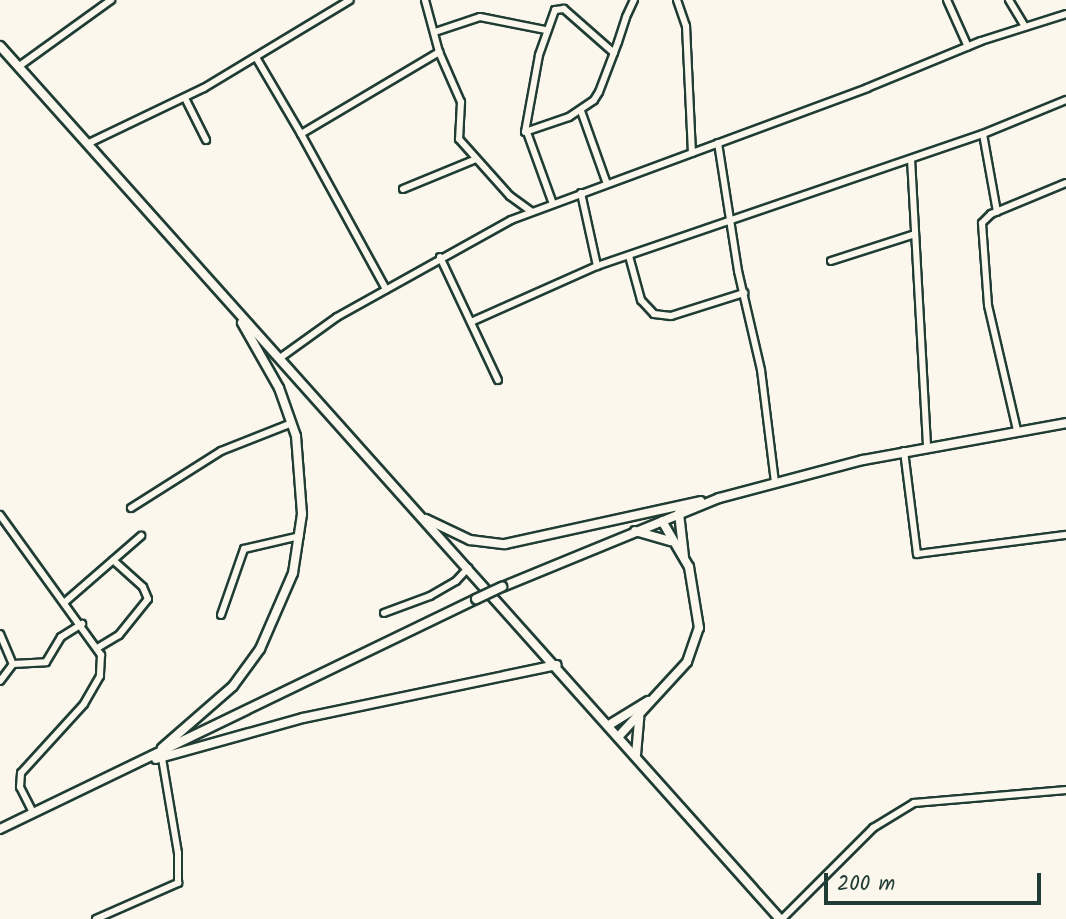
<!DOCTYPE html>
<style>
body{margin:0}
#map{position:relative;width:1066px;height:919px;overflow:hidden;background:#fbf7ec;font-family:Kalam,sans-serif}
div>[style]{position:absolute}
.roads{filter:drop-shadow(2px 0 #1f3d34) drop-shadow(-2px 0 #1f3d34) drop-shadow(0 2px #1f3d34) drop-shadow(0 -2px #1f3d34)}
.street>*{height:6px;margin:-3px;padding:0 3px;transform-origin:3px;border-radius:3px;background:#fbf7ec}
.secondary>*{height:8px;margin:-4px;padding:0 4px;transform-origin:4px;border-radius:4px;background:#fbf7ec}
.bridges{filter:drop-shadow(2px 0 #1f3d34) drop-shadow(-2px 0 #1f3d34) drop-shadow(0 2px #1f3d34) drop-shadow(0 -2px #1f3d34)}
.secondary-bridge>*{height:8px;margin:-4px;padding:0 4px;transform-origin:4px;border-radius:4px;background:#fbf7ec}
span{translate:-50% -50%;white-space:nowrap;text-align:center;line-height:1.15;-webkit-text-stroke:7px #fbf7ec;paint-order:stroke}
.scale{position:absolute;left:824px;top:873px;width:217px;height:32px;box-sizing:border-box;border:4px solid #1f3d34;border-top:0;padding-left:9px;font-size:21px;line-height:24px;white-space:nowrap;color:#1f3d34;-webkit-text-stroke:5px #fbf7ec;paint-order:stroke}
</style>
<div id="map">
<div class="roads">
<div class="street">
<div style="left:677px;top:0;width:28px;rotate:71deg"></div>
<div style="left:686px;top:26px;width:127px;rotate:87.3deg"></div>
<div style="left:947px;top:0;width:51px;rotate:65.9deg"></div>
<div style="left:1009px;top:0;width:31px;rotate:59deg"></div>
<div style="left:435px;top:32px;width:47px;rotate:-18.4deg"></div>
<div style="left:480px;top:17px;width:66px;rotate:11.3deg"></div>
<div style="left:439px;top:52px;width:55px;rotate:66.3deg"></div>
<div style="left:461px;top:102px;width:37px;rotate:93deg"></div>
<div style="left:459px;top:139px;width:76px;rotate:48.2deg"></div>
<div style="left:510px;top:196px;width:26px;rotate:36deg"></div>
<div style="left:614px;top:53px;width:67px;rotate:-138.7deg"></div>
<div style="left:564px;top:9px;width:9px;rotate:174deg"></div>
<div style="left:555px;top:10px;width:48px;rotate:109.6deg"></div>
<div style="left:539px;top:55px;width:78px;rotate:100.3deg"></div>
<div style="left:525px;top:132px;width:46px;rotate:-18.8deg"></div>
<div style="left:569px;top:117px;width:30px;rotate:-34deg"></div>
<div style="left:594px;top:100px;width:9px;rotate:-58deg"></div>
<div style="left:599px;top:92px;width:53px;rotate:-69.2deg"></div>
<div style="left:618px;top:42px;width:26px;rotate:-72deg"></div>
<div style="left:626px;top:17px;width:19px;rotate:-65deg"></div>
<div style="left:257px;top:59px;width:87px;rotate:59.6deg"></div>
<div style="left:301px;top:134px;width:161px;rotate:-30.7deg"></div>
<div style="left:439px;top:52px;width:54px;rotate:-105.1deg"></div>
<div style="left:18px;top:67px;width:115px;rotate:-35.8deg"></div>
<div style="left:185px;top:98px;width:47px;rotate:63.4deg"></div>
<div style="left:581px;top:111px;width:77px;rotate:70.4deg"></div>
<div style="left:301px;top:134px;width:177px;rotate:61.3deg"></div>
<div style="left:983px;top:134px;width:79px;rotate:79.8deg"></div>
<div style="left:528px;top:135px;width:73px;rotate:70.1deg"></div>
<div style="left:718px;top:143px;width:130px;rotate:81.1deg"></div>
<div style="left:738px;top:271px;width:102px;rotate:76.9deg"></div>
<div style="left:761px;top:370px;width:114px;rotate:82.9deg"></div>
<div style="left:87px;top:144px;width:130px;rotate:-25.6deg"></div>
<div style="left:204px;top:88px;width:170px;rotate:-31.1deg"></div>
<div style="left:911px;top:159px;width:287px;rotate:86.8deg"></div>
<div style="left:403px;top:189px;width:79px;rotate:-22.3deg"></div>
<div style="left:581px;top:193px;width:75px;rotate:77.6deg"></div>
<div style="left:629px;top:256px;width:46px;rotate:74.7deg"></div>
<div style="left:641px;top:300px;width:19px;rotate:47deg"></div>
<div style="left:654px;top:314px;width:17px;rotate:7deg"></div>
<div style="left:671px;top:316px;width:77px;rotate:-17.5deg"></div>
<div style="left:440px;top:257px;width:136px;rotate:64.8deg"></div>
<div style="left:831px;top:261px;width:88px;rotate:-17.8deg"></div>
<div style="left:471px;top:322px;width:138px;rotate:-24deg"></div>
<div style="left:597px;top:266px;width:408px;rotate:-18.9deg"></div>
<div style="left:983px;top:134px;width:90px;rotate:-22.3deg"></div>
<div style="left:280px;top:358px;width:70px;rotate:-35.7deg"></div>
<div style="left:337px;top:317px;width:199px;rotate:-29.1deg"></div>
<div style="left:511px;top:220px;width:380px;rotate:-20.3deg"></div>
<div style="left:867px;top:88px;width:123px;rotate:-22.4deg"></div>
<div style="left:981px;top:41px;width:89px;rotate:-17.6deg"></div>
<div style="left:1017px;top:430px;width:128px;rotate:-103.1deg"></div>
<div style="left:988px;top:305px;width:82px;rotate:-94.2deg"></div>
<div style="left:982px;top:223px;width:13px;rotate:-45deg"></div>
<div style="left:991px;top:214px;width:81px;rotate:-22.5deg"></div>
<div style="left:904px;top:451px;width:104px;rotate:82.8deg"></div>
<div style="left:917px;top:554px;width:150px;rotate:-7.3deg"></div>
<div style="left:131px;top:508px;width:107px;rotate:-32.3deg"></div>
<div style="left:221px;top:451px;width:76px;rotate:-21.5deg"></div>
<div style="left:0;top:515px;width:173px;rotate:54.2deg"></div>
<div style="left:101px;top:655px;width:21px;rotate:93deg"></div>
<div style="left:100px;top:676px;width:32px;rotate:120deg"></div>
<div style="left:84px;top:704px;width:93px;rotate:132.4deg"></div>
<div style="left:21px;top:773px;width:14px;rotate:94deg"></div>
<div style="left:20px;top:787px;width:29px;rotate:63deg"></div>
<div style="left:65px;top:602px;width:101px;rotate:-41deg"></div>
<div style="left:384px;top:613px;width:49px;rotate:-20.3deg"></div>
<div style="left:430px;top:596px;width:30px;rotate:-30deg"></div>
<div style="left:456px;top:581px;width:18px;rotate:-47deg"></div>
<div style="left:221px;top:615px;width:70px;rotate:-70.8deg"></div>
<div style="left:244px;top:549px;width:57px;rotate:-13.1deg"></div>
<div style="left:0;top:634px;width:33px;rotate:67deg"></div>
<div style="left:13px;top:664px;width:21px;rotate:127deg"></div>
<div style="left:99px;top:647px;width:23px;rotate:-31deg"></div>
<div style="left:119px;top:635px;width:46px;rotate:-51.1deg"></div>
<div style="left:148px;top:599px;width:13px;rotate:-113deg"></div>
<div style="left:143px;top:587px;width:40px;rotate:-138deg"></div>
<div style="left:13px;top:664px;width:33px;rotate:-3deg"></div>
<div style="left:46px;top:662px;width:29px;rotate:-59deg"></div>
<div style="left:61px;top:637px;width:25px;rotate:-32deg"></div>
<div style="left:96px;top:919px;width:90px;rotate:-23.7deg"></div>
<div style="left:178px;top:883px;width:30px;rotate:-90deg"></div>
<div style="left:178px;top:853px;width:96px;rotate:-99.6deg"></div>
<div style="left:782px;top:919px;width:129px;rotate:-45deg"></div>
<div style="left:873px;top:828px;width:48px;rotate:-31.4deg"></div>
<div style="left:914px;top:803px;width:153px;rotate:-4.9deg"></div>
</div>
<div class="secondary">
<div style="left:0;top:46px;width:1171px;rotate:48.22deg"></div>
<div style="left:679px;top:513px;width:44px;rotate:83.5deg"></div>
<div style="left:426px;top:519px;width:49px;rotate:25.5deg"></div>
<div style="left:470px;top:540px;width:35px;rotate:7deg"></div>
<div style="left:505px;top:544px;width:200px;rotate:-12.4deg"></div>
<div style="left:635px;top:531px;width:37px;rotate:16deg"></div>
<div style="left:502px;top:587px;width:235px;rotate:-22.3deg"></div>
<div style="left:719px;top:498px;width:149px;rotate:-14.8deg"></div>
<div style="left:863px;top:460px;width:206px;rotate:-10.3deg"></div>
<div style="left:609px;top:725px;width:46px;rotate:-31.6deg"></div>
<div style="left:619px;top:736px;width:100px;rotate:-47.4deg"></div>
<div style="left:687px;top:662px;width:36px;rotate:-71deg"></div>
<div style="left:699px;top:628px;width:62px;rotate:-99.3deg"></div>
<div style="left:689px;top:567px;width:53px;rotate:-120.4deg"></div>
<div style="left:162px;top:748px;width:94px;rotate:-41.1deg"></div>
<div style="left:233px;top:686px;width:46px;rotate:-53.9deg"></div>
<div style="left:260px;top:649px;width:83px;rotate:-66.5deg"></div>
<div style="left:293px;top:573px;width:60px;rotate:-81.3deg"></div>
<div style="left:302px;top:514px;width:78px;rotate:-94.4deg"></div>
<div style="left:296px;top:436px;width:51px;rotate:-109.5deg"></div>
<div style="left:279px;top:388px;width:75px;rotate:-119.6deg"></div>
<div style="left:636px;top:755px;width:38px;rotate:-85deg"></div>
<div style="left:156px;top:759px;width:153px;rotate:-15.6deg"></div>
<div style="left:303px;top:718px;width:259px;rotate:-11.8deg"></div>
<div style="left:0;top:829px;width:529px;rotate:-25.79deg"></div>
</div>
</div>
<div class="bridges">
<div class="secondary-bridge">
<div style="left:476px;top:599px;width:29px;rotate:-25deg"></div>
</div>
</div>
<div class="scale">200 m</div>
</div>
